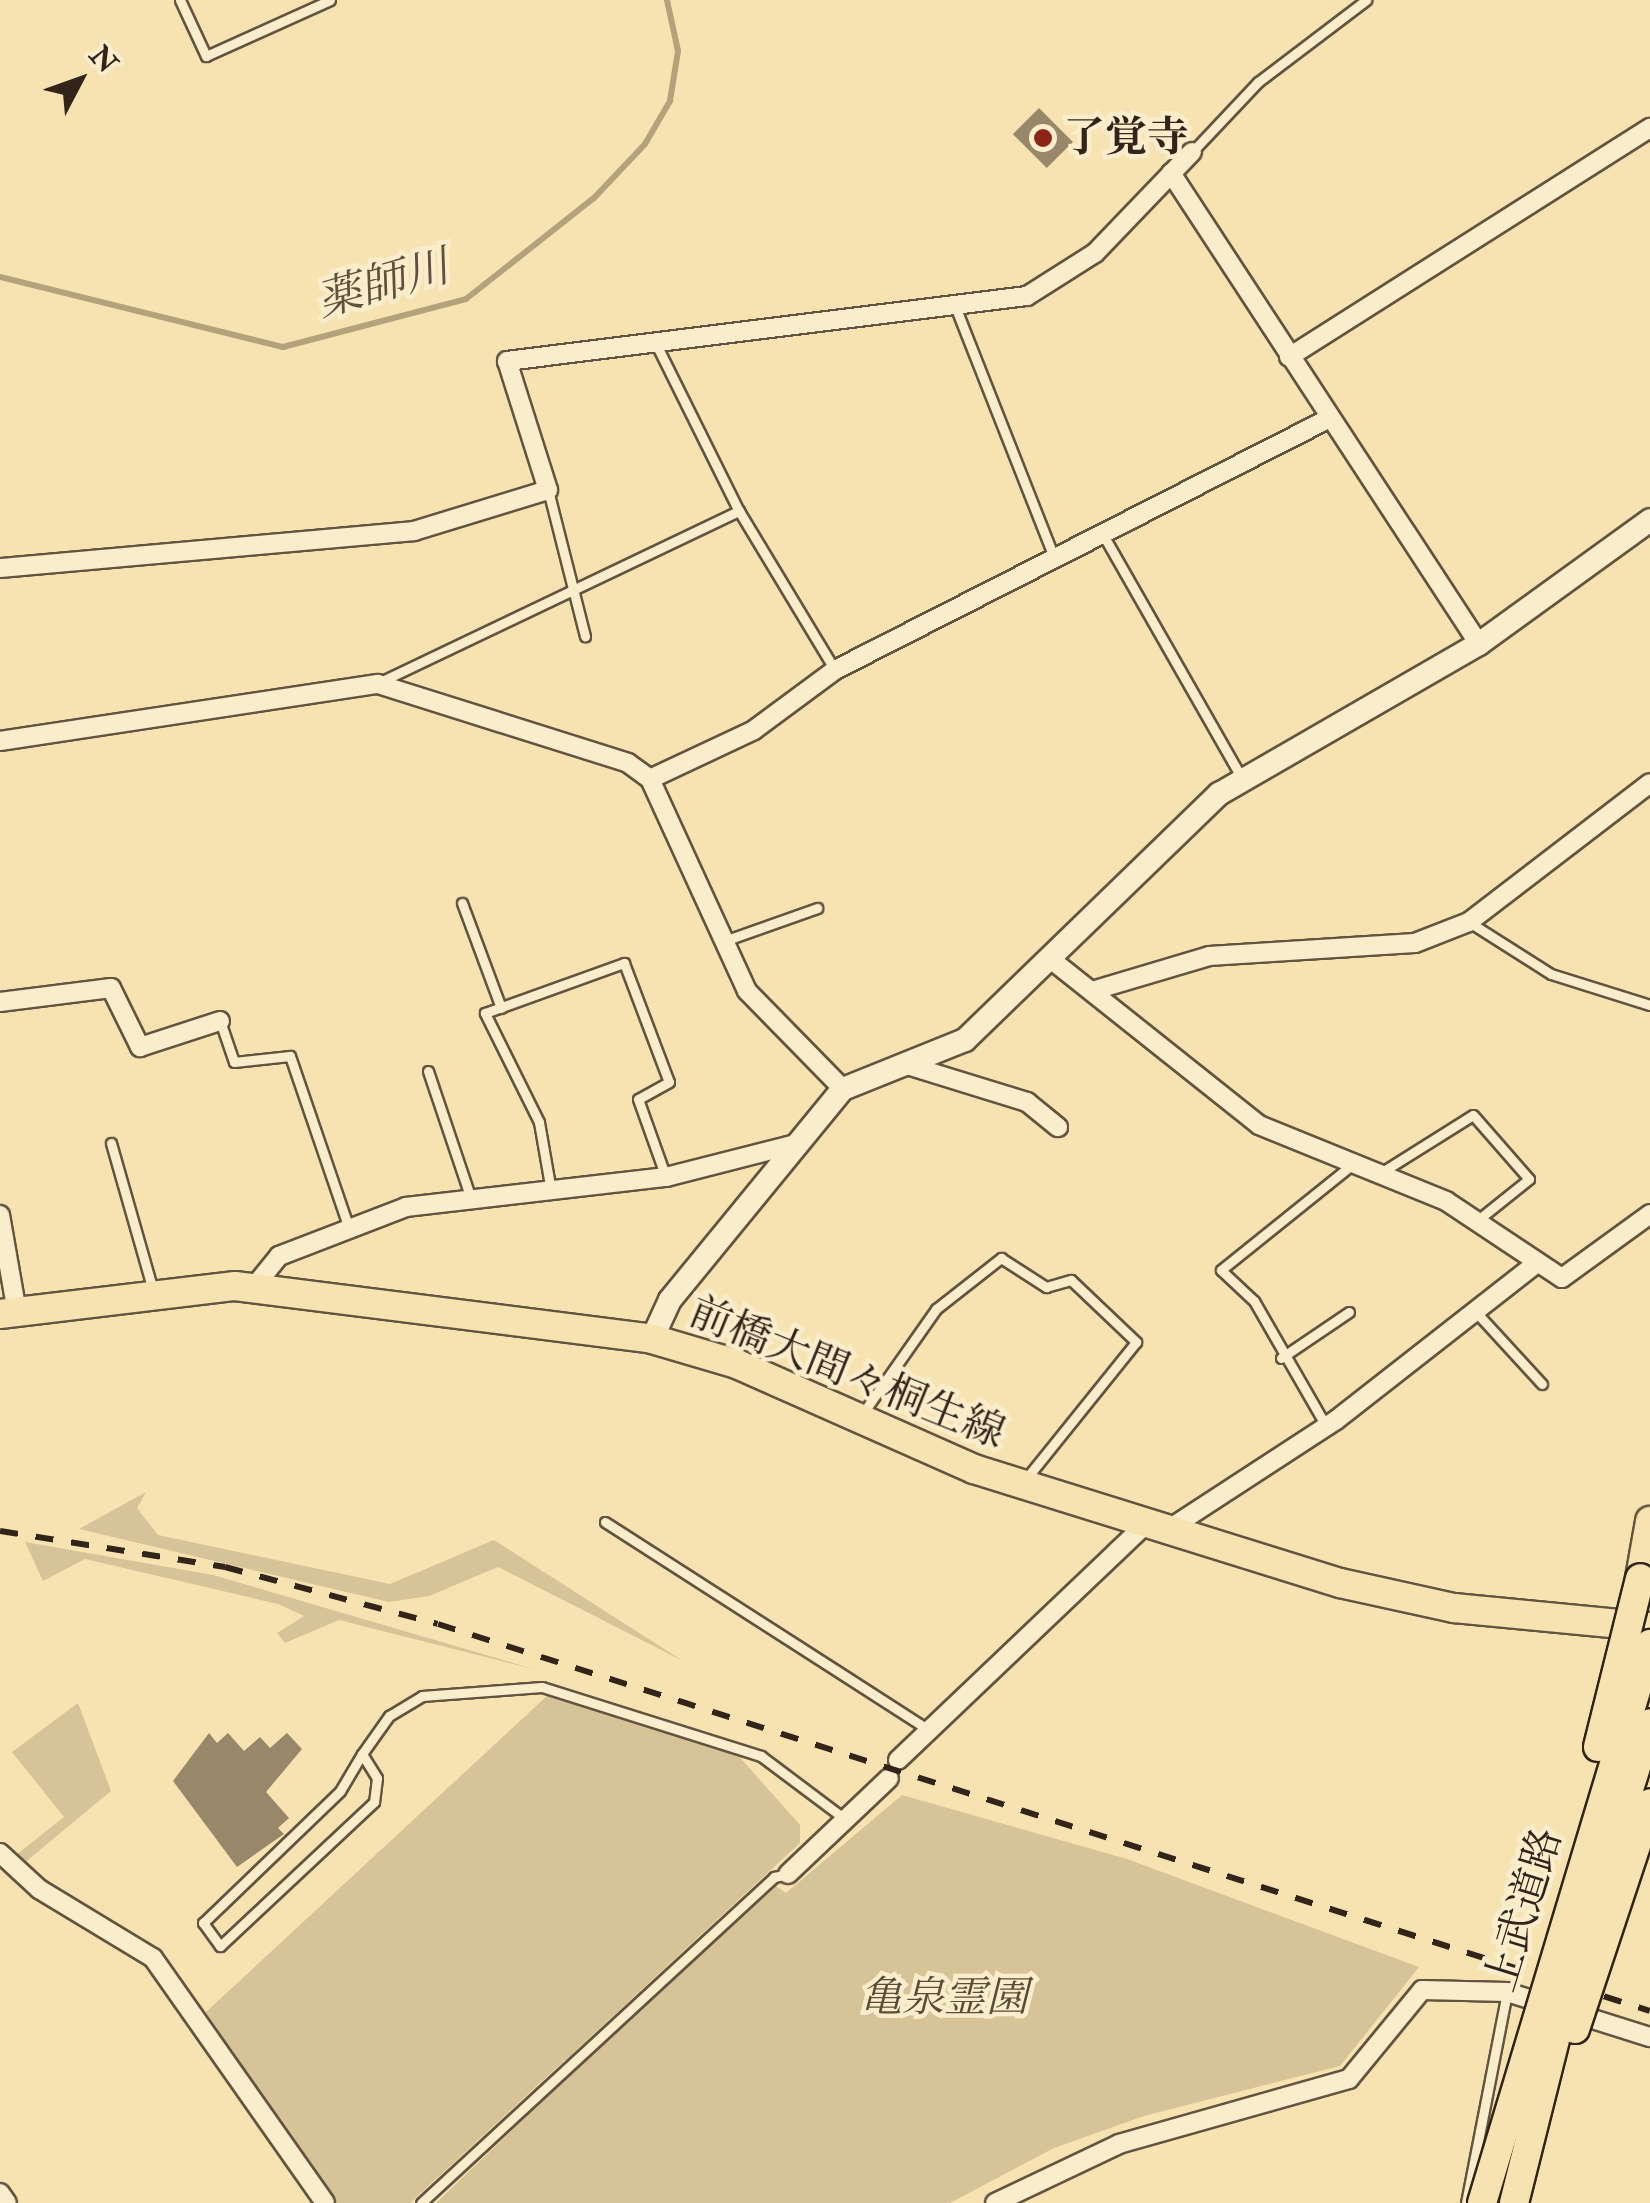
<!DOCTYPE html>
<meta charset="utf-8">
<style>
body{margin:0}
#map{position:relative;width:1650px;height:2203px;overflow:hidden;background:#f7e3b1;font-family:"IM FELL Double Pica","Noto Serif JP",serif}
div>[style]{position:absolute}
.green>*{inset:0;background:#d6c397}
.stream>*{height:6px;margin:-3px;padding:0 3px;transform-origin:3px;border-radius:3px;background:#b4a27d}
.building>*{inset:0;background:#988768;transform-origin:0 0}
.roads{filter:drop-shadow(2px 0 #63543f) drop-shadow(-2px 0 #63543f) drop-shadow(0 2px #63543f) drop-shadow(0 -2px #63543f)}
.service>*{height:9px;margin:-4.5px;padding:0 4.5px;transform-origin:4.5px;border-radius:4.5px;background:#faedcc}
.minor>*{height:18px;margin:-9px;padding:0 9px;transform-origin:9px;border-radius:9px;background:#faedcc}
.tertiary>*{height:22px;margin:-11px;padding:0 11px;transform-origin:11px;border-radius:11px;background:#faedcc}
.primary>*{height:28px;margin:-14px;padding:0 14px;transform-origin:14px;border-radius:14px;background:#f7e3b1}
.trunk>*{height:28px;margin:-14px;padding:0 14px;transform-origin:14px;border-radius:14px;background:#f7e3b1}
.rail>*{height:6px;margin-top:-3px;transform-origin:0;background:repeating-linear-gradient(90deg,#322419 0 18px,transparent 0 36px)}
.bridges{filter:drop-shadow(2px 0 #322419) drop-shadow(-2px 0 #322419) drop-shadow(0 2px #322419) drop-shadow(0 -2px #322419)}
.trunk-bridge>*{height:28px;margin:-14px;padding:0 14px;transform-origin:14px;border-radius:14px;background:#f7e3b1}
.dots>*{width:28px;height:28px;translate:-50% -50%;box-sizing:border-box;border:5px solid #faedcc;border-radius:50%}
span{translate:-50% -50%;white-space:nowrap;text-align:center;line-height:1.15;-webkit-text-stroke:9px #faedcc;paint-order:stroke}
.poi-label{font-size:42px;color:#322419;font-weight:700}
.left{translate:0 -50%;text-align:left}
.street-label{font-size:42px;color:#322419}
.park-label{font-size:42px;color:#5b4c38;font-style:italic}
.water-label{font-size:45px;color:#60503c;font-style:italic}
.north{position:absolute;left:30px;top:30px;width:100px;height:100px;-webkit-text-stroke:8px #faedcc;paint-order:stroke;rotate:49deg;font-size:28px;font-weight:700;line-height:40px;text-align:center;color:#322419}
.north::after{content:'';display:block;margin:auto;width:35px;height:45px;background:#322419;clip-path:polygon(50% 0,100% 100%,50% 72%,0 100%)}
</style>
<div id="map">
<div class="green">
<div style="clip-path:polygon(146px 1492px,137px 1508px,158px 1535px,390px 1584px,494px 1540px,683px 1661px,498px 1567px,429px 1596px,389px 1602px,79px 1529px)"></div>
<div style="clip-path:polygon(25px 1542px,213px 1575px,537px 1670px,339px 1620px,285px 1643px,277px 1633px,304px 1616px,278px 1604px,85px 1559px,43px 1581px)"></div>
<div style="clip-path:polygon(548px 1695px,736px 1753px,800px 1825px,800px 1843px,572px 2054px,581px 2065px,776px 1886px,786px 1893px,902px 1795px,1127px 1859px,1419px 1967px,1340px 2066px,1144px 2116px,1054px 2148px,950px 2203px,436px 2203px,574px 2071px,565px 2060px,410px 2203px,332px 2203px,206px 2012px)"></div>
<div style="clip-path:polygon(78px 1703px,111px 1791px,23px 1864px,16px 1855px,64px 1817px,12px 1752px)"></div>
</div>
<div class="stream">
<div style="left:0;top:277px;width:292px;rotate:13.9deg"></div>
<div style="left:283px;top:347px;width:189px;rotate:-14.7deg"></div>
<div style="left:466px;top:299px;width:163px;rotate:-38.3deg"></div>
<div style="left:594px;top:198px;width:74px;rotate:-46.6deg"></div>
<div style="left:645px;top:144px;width:50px;rotate:-59.8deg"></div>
<div style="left:670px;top:101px;width:51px;rotate:-80.9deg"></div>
<div style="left:678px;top:51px;width:52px;rotate:-102.2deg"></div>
</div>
<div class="building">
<div style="left:1039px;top:108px;width:48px;height:37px;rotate:45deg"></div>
<div style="clip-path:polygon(209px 1733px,217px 1743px,228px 1733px,244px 1751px,260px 1737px,270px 1748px,287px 1733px,302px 1749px,266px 1792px,289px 1818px,278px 1828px,284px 1834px,237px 1867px,173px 1781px)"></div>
</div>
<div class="roads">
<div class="service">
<div style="left:180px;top:0;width:62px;rotate:65.1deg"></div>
<div style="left:206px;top:56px;width:136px;rotate:-24.3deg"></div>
<div style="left:1192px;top:152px;width:96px;rotate:-46.7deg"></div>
<div style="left:1258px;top:82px;width:136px;rotate:-37.2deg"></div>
<div style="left:955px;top:306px;width:270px;rotate:68.5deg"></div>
<div style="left:656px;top:344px;width:186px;rotate:63.6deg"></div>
<div style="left:739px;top:511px;width:186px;rotate:58.9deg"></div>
<div style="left:548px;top:490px;width:151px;rotate:75.8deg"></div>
<div style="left:1102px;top:533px;width:281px;rotate:60.3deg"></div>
<div style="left:380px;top:682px;width:398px;rotate:-25.5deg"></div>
<div style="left:462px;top:903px;width:112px;rotate:69.6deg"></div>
<div style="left:1469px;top:922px;width:97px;rotate:32.4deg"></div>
<div style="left:1551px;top:974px;width:104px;rotate:17.4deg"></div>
<div style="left:724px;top:941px;width:99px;rotate:-19.5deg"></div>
<div style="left:220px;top:1021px;width:43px;rotate:71.1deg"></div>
<div style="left:234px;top:1062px;width:56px;rotate:-6.1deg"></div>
<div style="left:290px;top:1056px;width:182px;rotate:71.1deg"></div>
<div style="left:428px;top:1071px;width:132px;rotate:71.4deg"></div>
<div style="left:111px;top:1143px;width:153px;rotate:74.1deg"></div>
<div style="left:1382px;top:1172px;width:107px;rotate:-32.1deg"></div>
<div style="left:1473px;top:1115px;width:85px;rotate:48.8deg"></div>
<div style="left:1529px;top:1179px;width:64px;rotate:141.3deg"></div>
<div style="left:551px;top:1191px;width:70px;rotate:-99.9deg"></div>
<div style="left:539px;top:1122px;width:122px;rotate:-116.4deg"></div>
<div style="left:485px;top:1013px;width:148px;rotate:-19.8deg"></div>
<div style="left:624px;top:963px;width:127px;rotate:69.3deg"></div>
<div style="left:669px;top:1082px;width:35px;rotate:151deg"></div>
<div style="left:638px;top:1099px;width:83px;rotate:70.3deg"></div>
<div style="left:1475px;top:1311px;width:99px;rotate:47.5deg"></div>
<div style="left:1281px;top:1358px;width:82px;rotate:-34.1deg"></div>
<div style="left:863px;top:1413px;width:127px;rotate:-54.9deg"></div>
<div style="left:936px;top:1309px;width:83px;rotate:-38.1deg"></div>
<div style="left:1001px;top:1258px;width:54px;rotate:32.8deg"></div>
<div style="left:1046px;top:1287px;width:26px;rotate:-16deg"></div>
<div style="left:1071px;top:1280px;width:90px;rotate:43.6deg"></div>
<div style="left:1136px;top:1342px;width:176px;rotate:128.8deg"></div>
<div style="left:1326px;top:1426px;width:144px;rotate:-119.9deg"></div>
<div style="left:1254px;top:1301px;width:45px;rotate:-136.8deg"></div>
<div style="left:1221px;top:1270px;width:171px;rotate:-38.8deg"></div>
<div style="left:605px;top:1522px;width:383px;rotate:32.7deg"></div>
<div style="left:362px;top:1754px;width:28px;rotate:58deg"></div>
<div style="left:377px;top:1778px;width:24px;rotate:97deg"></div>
<div style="left:374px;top:1802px;width:211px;rotate:136.9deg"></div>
<div style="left:220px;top:1946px;width:29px;rotate:-126deg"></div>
<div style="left:203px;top:1923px;width:190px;rotate:-43.9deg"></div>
<div style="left:340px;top:1791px;width:43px;rotate:-59.3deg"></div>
<div style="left:362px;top:1754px;width:47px;rotate:-54.6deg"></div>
<div style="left:389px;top:1716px;width:39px;rotate:-31deg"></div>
<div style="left:422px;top:1696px;width:120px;rotate:-4.3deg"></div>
<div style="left:542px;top:1687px;width:230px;rotate:17.5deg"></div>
<div style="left:761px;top:1756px;width:105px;rotate:36.9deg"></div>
<div style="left:421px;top:2203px;width:481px;rotate:-42.7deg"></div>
<div style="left:774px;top:1877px;width:14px;rotate:-12deg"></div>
<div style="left:1466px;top:2203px;width:215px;rotate:-79deg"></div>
</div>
<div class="minor">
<div style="left:1171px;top:173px;width:563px;rotate:56.82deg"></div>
<div style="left:1289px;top:357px;width:428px;rotate:-32.4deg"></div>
<div style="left:0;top:568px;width:416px;rotate:-5.1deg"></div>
<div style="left:414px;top:531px;width:140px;rotate:-17deg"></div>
<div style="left:548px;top:490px;width:135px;rotate:-107.6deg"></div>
<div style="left:507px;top:361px;width:524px;rotate:-7.13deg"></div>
<div style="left:1027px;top:296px;width:80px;rotate:-32.3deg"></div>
<div style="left:1095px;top:253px;width:140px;rotate:-46.2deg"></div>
<div style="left:0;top:741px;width:382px;rotate:-8.6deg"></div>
<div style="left:378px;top:684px;width:262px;rotate:17.5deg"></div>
<div style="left:628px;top:763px;width:27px;rotate:36deg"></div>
<div style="left:650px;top:779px;width:233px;rotate:65.4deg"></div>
<div style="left:747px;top:991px;width:137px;rotate:45.6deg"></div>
<div style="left:650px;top:779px;width:115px;rotate:-25.2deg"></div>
<div style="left:754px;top:730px;width:101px;rotate:-36.5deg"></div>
<div style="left:835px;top:670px;width:555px;rotate:-26.98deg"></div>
<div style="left:1053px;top:961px;width:263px;rotate:38.5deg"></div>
<div style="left:1259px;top:1125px;width:202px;rotate:22.1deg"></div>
<div style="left:1446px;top:1201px;width:139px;rotate:33.6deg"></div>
<div style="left:1562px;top:1278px;width:109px;rotate:-36deg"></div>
<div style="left:1095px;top:990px;width:119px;rotate:-16.6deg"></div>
<div style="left:1209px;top:956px;width:206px;rotate:-3.6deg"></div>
<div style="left:1415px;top:943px;width:58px;rotate:-21.3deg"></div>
<div style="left:1469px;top:922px;width:228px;rotate:-37.5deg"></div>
<div style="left:0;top:1002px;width:112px;rotate:-7.2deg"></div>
<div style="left:111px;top:988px;width:66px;rotate:63.8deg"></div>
<div style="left:140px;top:1047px;width:84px;rotate:-18deg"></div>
<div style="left:907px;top:1065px;width:126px;rotate:17.1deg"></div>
<div style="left:1027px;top:1102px;width:40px;rotate:39deg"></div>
<div style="left:0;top:1215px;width:98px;rotate:80.1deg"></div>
<div style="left:254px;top:1287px;width:40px;rotate:-51deg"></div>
<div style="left:279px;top:1256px;width:136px;rotate:-21.1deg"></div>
<div style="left:406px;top:1207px;width:262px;rotate:-6.6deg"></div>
<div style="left:666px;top:1177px;width:130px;rotate:-14.3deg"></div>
<div style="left:1172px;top:1527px;width:196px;rotate:-33.1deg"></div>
<div style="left:1336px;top:1420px;width:255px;rotate:-38deg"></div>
<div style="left:898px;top:1760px;width:347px;rotate:-43.6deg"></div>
<div style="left:0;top:1853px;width:53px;rotate:42.7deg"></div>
<div style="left:39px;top:1889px;width:133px;rotate:31.2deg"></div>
<div style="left:153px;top:1958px;width:299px;rotate:54.9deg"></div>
<div style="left:788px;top:1874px;width:139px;rotate:-43.5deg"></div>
<div style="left:0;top:2193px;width:12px;rotate:55deg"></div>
<div style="left:995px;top:2203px;width:137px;rotate:-25.4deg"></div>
<div style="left:1119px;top:2144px;width:239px;rotate:-15.8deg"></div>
<div style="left:1349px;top:2079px;width:115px;rotate:-50.6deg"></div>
<div style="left:1422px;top:1990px;width:85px;rotate:1.3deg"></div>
<div style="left:1507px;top:1992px;width:150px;rotate:17.5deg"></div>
</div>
<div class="tertiary">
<div style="left:652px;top:1339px;width:43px;rotate:-65.2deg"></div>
<div style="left:670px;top:1300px;width:273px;rotate:-50.7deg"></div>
<div style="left:843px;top:1089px;width:131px;rotate:-21.9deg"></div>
<div style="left:965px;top:1040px;width:354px;rotate:-44.1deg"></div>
<div style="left:1219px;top:794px;width:300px;rotate:-30deg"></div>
<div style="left:1479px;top:644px;width:211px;rotate:-35.9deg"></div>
</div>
<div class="primary">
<div style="left:0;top:1314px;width:237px;rotate:-6.8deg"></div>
<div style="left:235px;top:1286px;width:420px;rotate:7.2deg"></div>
<div style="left:652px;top:1339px;width:89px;rotate:16.4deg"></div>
<div style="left:737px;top:1364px;width:259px;rotate:23.9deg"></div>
<div style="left:974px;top:1469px;width:383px;rotate:17.3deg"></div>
<div style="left:1340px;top:1583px;width:117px;rotate:12.4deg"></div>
<div style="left:1454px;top:1608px;width:197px;rotate:5.5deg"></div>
</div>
<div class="trunk">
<div style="left:1640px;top:1578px;width:58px;rotate:-80deg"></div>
</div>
</div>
<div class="rail">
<div style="left:0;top:1531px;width:228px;rotate:9.1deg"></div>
<div style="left:225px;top:1567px;width:220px;rotate:15deg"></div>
<div style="left:438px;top:1624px;width:1272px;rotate:17.71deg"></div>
</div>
<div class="bridges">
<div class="trunk-bridge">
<div style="left:1598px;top:1747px;width:174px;rotate:-76deg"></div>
<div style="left:1575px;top:2029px;width:238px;rotate:-71.6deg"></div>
<div style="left:1482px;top:2203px;width:584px;rotate:-73.27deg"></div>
<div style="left:1514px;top:2203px;width:259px;rotate:-75.9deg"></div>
<div style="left:1577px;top:1952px;width:240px;rotate:-72.3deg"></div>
</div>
</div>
<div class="dots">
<div style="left:1043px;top:138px;background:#8f2418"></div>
</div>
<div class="poi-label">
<span class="left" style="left:1063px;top:138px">了覚寺</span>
</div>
<div class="street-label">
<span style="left:847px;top:1373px;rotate:22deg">前橋大間々桐生線</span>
<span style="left:1524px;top:1910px;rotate:-73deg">上武道路</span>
</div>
<div class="park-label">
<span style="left:944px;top:1998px">亀泉霊園</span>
</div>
<div class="water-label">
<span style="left:383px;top:285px;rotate:-16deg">薬師川</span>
</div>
<div class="north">N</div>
</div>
